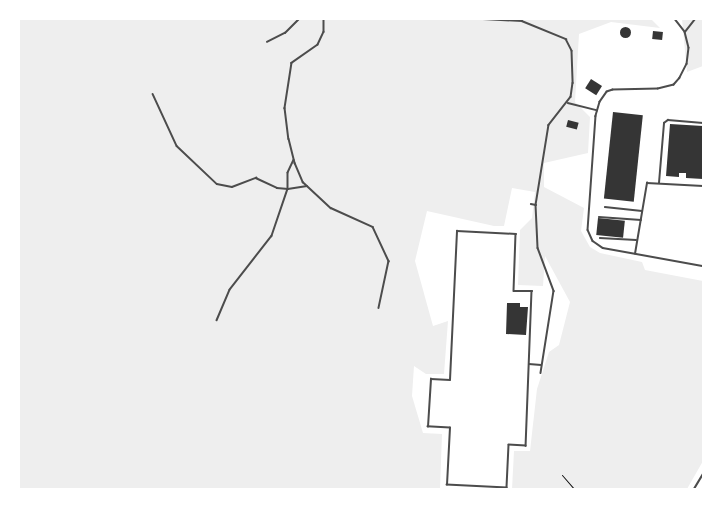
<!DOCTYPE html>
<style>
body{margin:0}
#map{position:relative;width:722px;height:508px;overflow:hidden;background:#fff;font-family:"Source Serif 4",serif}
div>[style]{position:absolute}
.green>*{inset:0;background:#eee}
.building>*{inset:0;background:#353535;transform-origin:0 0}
.round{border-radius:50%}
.path>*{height:1px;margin:-0.5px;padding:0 0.5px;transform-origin:0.5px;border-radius:0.5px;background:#111}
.service>*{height:1.5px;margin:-0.75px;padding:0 0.75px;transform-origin:0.75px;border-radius:0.75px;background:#4c4c4c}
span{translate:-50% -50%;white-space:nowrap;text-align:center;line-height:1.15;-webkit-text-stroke:3px #fff;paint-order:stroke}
.frame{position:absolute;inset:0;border:20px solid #fff;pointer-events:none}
</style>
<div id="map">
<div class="green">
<div style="clip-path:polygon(19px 19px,651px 19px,660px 28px,611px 22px,579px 34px,575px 102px,590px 117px,588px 153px,544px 163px,544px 187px,584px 208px,581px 231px,590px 247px,600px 253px,642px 262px,645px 270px,703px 281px,703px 461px,687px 489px,512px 489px,514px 451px,530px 451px,537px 389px,549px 352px,559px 345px,570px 302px,545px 256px,543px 286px,518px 285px,520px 230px,532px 218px,535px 192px,512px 188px,504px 226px,494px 226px,427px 211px,415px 261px,433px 326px,448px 321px,444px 374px,426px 374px,414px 366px,412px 396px,423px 433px,442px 434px,440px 489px,19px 489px)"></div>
<div style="clip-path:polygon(682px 19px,703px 19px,703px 66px,687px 72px)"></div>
</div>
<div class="building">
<div class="round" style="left:619.5px;top:26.5px;width:11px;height:11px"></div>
<div style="left:653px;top:31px;width:10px;height:8px;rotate:6deg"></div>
<div style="left:591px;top:79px;width:13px;height:11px;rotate:32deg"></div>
<div style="left:613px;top:112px;width:30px;height:87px;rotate:6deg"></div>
<div style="left:568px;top:120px;width:11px;height:7px;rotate:15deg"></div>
<div style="clip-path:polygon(670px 124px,703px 126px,703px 179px,686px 178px,686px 173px,679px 173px,679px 177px,666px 176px)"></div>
<div style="left:598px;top:218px;width:27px;height:17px;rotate:6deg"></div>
<div style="clip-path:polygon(507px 303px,520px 303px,520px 307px,528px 307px,526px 335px,506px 334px)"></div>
</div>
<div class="path">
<div style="left:562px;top:475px;width:18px;rotate:49deg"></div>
</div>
<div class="service">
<div style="left:324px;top:19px;width:13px;rotate:90deg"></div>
<div style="left:324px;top:32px;width:14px;rotate:115deg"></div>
<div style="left:318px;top:45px;width:32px;rotate:145deg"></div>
<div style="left:292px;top:63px;width:46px;rotate:98.8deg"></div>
<div style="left:285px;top:108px;width:31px;rotate:83deg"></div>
<div style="left:289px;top:139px;width:25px;rotate:76deg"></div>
<div style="left:295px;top:163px;width:21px;rotate:67deg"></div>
<div style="left:303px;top:182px;width:38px;rotate:43deg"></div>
<div style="left:331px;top:208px;width:46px;rotate:24.3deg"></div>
<div style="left:373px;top:227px;width:38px;rotate:65deg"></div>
<div style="left:389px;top:261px;width:48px;rotate:102deg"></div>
<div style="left:483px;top:19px;width:39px;rotate:3deg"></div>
<div style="left:522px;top:21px;width:48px;rotate:22.2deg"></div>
<div style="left:566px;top:39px;width:13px;rotate:63deg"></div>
<div style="left:572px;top:51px;width:32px;rotate:88deg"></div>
<div style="left:573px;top:83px;width:14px;rotate:98deg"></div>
<div style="left:571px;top:97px;width:36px;rotate:128deg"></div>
<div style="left:549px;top:125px;width:81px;rotate:99.2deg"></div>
<div style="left:536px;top:205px;width:43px;rotate:87.3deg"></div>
<div style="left:538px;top:248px;width:46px;rotate:69.6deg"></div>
<div style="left:554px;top:291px;width:83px;rotate:99deg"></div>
<div style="left:675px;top:19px;width:16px;rotate:52deg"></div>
<div style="left:685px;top:32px;width:16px;rotate:76deg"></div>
<div style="left:689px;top:48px;width:16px;rotate:97deg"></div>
<div style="left:687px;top:64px;width:16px;rotate:117deg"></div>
<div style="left:680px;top:78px;width:9px;rotate:131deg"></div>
<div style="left:674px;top:85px;width:16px;rotate:166deg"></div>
<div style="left:658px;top:89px;width:45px;rotate:178.7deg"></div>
<div style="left:613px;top:90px;width:6px;rotate:162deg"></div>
<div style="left:607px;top:92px;width:12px;rotate:125deg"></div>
<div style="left:600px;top:102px;width:15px;rotate:106deg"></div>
<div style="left:596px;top:116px;width:114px;rotate:94deg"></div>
<div style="left:588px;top:230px;width:12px;rotate:66deg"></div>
<div style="left:593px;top:241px;width:12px;rotate:35deg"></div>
<div style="left:603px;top:248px;width:102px;rotate:10.2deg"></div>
<div style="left:685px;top:32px;width:16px;rotate:-52deg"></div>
<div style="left:267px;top:42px;width:20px;rotate:-27deg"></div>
<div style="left:285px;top:33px;width:20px;rotate:-45deg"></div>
<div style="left:153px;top:94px;width:57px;rotate:65.2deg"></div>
<div style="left:177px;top:146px;width:55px;rotate:43.5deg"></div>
<div style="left:217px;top:184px;width:15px;rotate:11deg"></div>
<div style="left:232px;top:187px;width:26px;rotate:-21deg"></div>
<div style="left:256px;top:178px;width:23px;rotate:25deg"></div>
<div style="left:277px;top:188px;width:11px;rotate:5deg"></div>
<div style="left:288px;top:189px;width:50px;rotate:108.8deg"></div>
<div style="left:272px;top:236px;width:68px;rotate:127.9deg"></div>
<div style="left:230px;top:290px;width:33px;rotate:113deg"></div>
<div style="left:568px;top:103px;width:30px;rotate:14deg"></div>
<div style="left:294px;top:160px;width:14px;rotate:115deg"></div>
<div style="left:288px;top:173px;width:16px;rotate:90deg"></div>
<div style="left:288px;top:189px;width:19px;rotate:-9deg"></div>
<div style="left:659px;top:183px;width:60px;rotate:-85.2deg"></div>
<div style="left:664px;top:123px;width:5px;rotate:-37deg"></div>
<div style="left:668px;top:120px;width:35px;rotate:5deg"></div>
<div style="left:531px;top:204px;width:5px;rotate:11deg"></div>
<div style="left:605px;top:207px;width:37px;rotate:6deg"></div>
<div style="left:599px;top:217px;width:42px;rotate:4.1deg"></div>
<div style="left:457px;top:231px;width:59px;rotate:2.9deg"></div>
<div style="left:516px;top:234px;width:57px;rotate:92deg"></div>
<div style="left:514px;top:291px;width:18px"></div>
<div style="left:532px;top:291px;width:155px;rotate:92.2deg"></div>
<div style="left:526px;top:446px;width:17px;rotate:-177deg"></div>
<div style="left:509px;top:445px;width:43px;rotate:92.7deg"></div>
<div style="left:507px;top:488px;width:60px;rotate:-177.1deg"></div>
<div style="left:447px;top:485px;width:57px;rotate:-87deg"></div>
<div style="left:450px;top:428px;width:22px;rotate:-177deg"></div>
<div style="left:428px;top:427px;width:48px;rotate:-86.4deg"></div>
<div style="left:431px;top:379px;width:19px;rotate:3deg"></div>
<div style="left:450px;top:380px;width:149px;rotate:-87.3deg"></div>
<div style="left:600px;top:238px;width:36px;rotate:3deg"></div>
<div style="left:635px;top:254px;width:72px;rotate:-80.4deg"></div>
<div style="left:647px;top:183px;width:56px;rotate:3.1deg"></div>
<div style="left:529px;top:364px;width:12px;rotate:5deg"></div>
<div style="left:694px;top:489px;width:17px;rotate:-59deg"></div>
</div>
<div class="frame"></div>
</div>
